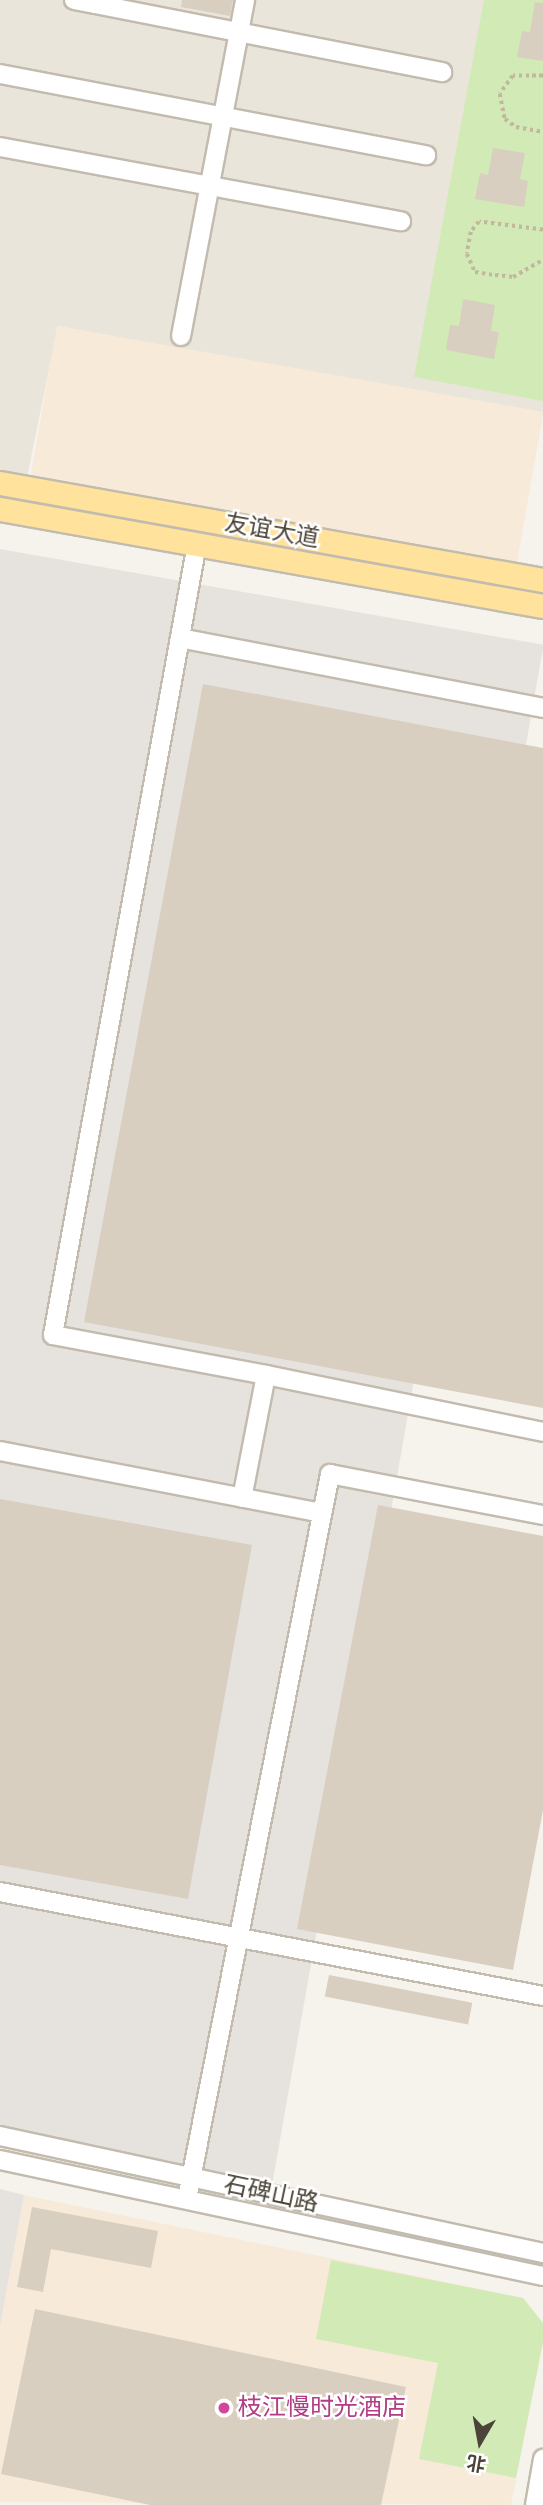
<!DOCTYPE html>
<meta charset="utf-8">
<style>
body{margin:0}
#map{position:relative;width:543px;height:2505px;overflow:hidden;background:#f6f3ec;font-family:"Fira Sans","Noto Sans SC",sans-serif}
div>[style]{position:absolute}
.residential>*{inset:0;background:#eae5da}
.commercial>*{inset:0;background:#f7ead8;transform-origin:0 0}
.industrial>*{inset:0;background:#e6e2dd;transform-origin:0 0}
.green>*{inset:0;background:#d2eab5}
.building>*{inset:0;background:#d8cfc1;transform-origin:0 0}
.path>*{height:3.5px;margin-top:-1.75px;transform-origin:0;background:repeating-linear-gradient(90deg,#c4b79f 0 3.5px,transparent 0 7px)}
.roads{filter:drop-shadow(2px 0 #c2bbae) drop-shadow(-2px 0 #c2bbae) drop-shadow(0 2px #c2bbae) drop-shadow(0 -2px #c2bbae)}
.minor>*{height:18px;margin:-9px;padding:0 9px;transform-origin:9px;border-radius:9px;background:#fff}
.major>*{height:23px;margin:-11.5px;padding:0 11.5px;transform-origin:11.5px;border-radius:11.5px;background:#ffe39c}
.dots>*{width:19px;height:19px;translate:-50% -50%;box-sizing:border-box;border:4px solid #fff;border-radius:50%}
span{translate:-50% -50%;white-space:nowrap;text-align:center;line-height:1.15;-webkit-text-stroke:5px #fff;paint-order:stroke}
.street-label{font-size:24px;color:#4b4439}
.hotel-label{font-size:24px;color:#b23c85}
.left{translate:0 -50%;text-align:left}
.north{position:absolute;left:445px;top:2407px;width:70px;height:70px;-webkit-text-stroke:5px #fff;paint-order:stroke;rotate:190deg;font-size:19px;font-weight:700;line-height:28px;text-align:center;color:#4b4439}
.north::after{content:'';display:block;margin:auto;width:24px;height:32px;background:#4b4439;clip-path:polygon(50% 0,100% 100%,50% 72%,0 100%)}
</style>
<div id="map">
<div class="residential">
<div style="clip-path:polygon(0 0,543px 0,543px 416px,58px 326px,26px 482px,0 478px)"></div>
</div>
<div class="commercial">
<div style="left:57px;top:326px;width:494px;height:159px;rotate:10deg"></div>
<div style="clip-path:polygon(24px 2195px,523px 2298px,543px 2323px,543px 2342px,511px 2505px,0 2502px,0 2326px)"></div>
</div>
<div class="industrial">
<div style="left:0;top:549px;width:552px;height:1574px;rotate:10deg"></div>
<div style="clip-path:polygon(0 2189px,24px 2195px,0 2326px)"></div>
</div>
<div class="green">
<div style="clip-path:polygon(484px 0,543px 0,543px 401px,414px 377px)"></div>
<div style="clip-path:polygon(331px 2260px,523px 2298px,543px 2323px,543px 2342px,516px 2478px,419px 2459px,438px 2363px,316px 2339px)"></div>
</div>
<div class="building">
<div style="clip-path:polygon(182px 0,233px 0,230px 16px,181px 7px)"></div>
<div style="clip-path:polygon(535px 2px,543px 3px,543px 61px,517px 57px,522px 31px,530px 32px)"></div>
<div style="clip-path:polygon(493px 148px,525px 153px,520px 179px,528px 181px,524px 207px,475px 199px,480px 173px,488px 175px)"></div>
<div style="clip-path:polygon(463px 299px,495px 305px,491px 331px,499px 332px,494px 359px,446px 350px,450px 325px,459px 326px)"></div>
<div style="clip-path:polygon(203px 684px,543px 748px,543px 1408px,84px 1322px)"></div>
<div style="clip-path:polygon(0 1499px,252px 1545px,188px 1899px,0 1865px)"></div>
<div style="clip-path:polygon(378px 1505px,543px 1536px,543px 1810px,513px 1970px,297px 1929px)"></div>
<div style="left:329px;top:1975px;width:146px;height:22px;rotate:11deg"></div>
<div style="clip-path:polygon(32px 2207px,158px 2231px,151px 2268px,51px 2249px,43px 2292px,17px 2287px)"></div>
<div style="clip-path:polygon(35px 2309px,406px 2387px,381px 2505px,150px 2505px,1px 2474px)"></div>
</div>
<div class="path">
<div style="left:543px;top:76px;width:30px;rotate:180deg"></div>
<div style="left:513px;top:76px;width:22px;rotate:126deg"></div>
<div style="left:500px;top:94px;width:25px;rotate:79deg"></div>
<div style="left:505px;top:119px;width:14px;rotate:36deg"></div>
<div style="left:516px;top:127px;width:27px;rotate:10deg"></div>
<div style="left:543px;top:230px;width:64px;rotate:-172.9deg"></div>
<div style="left:479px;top:222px;width:13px;rotate:129deg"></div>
<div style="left:471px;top:232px;width:22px;rotate:100deg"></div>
<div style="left:467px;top:254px;width:20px;rotate:66deg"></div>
<div style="left:475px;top:272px;width:20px;rotate:9deg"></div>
<div style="left:495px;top:275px;width:18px;rotate:6deg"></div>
<div style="left:513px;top:277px;width:34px;rotate:-30deg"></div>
</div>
<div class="roads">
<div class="minor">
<div style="left:74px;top:0;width:21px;rotate:11deg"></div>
<div style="left:96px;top:0;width:4px;rotate:104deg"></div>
<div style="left:95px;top:4px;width:354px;rotate:11.1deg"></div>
<div style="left:0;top:74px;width:434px;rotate:10.8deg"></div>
<div style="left:0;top:147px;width:408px;rotate:10.5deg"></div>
<div style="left:181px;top:336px;width:342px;rotate:-79.2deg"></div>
<div style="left:197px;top:544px;width:804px;rotate:100.32deg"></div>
<div style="left:53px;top:1335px;width:217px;rotate:10.6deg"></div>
<div style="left:266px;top:1375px;width:125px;rotate:101deg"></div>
<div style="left:180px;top:638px;width:370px;rotate:10.9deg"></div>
<div style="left:266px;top:1375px;width:283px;rotate:11.6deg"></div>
<div style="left:0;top:1451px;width:328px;rotate:10.9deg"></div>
<div style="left:0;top:1892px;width:553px;rotate:10.84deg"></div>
<div style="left:0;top:2136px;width:555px;rotate:12.16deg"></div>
<div style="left:0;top:2160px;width:555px;rotate:12.06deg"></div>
<div style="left:187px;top:2199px;width:739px;rotate:-78.84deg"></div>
<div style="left:330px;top:1474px;width:217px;rotate:10.9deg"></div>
<div style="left:535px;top:2505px;width:47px;rotate:-80.1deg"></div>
</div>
<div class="major">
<div style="left:0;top:483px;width:552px;rotate:10.13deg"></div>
<div style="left:0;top:509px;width:552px;rotate:10.13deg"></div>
</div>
</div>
<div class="dots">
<div style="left:224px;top:2408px;background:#d1479c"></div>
</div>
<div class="street-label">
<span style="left:272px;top:531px;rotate:10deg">友谊大道</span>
<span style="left:271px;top:2194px;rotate:12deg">石碑山路</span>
</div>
<div class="hotel-label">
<span class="left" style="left:238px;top:2408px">枝江慢时光酒店</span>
</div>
<div class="north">北</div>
</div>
